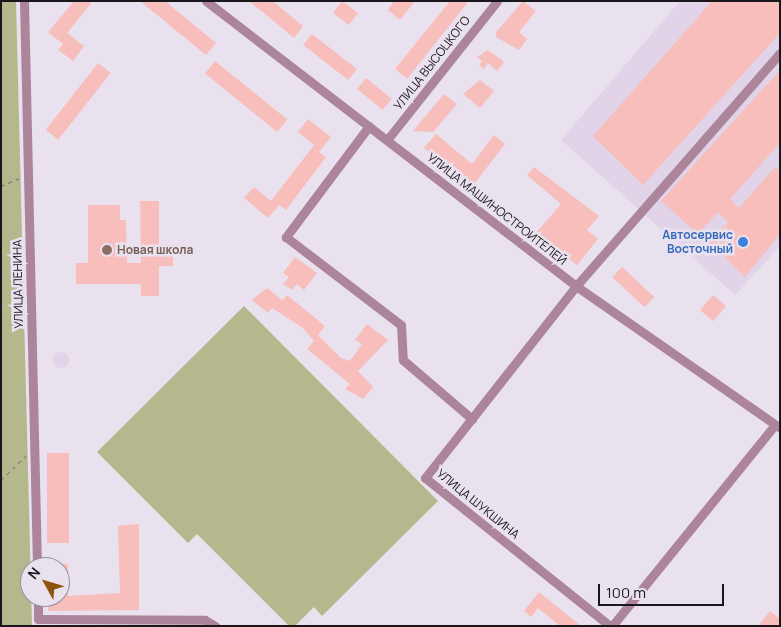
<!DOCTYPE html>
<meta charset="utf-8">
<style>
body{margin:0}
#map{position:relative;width:781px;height:627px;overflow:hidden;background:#eae1ee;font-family:Manrope,sans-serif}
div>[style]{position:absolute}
.built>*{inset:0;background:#e1d4e8}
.round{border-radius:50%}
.green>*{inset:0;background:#b5b88c}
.building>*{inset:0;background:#f7bebc;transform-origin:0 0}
.path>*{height:1px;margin-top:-0.5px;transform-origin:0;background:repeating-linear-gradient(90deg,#7a747d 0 4px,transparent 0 8px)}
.minor>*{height:9px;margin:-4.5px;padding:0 4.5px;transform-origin:4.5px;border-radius:4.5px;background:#ad859b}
.dots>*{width:14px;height:14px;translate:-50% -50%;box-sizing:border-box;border:2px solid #eae1ee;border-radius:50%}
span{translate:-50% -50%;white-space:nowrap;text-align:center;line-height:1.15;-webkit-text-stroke:5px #eae1ee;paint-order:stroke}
.street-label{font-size:12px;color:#1a171c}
.shop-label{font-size:12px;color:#366cbe;font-weight:700}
.right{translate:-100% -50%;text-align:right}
.education-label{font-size:12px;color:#785e54;font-weight:700}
.left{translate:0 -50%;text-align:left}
.frame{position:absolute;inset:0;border:2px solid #1a171c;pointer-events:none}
.north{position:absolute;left:20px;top:557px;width:50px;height:50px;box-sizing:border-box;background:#eae1ee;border:1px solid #97909a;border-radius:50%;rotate:309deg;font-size:14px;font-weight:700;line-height:20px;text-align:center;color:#1a171c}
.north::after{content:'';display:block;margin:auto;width:18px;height:22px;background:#8e540f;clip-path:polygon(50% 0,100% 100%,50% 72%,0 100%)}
.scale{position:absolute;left:598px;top:584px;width:126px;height:22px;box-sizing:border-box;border:2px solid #1a171c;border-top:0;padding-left:6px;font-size:15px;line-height:18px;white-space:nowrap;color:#1a171c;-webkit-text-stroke:4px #eae1ee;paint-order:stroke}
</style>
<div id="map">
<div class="built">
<div style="clip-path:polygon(680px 1px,780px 1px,780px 246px,735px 295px,561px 140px)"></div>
<div class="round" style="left:53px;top:352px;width:16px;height:16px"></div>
</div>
<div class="green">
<div style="clip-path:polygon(1px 1px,16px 1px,32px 626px,1px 626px)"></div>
<div style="clip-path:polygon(244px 306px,438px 501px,322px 616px,314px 607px,295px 626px,289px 626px,197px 534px,188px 543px,97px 452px)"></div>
</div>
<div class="building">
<div style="clip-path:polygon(74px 1px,93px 1px,67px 33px,84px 46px,73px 61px,58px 50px,63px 44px,48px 32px)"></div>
<div style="clip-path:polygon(140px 1px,165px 1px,216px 43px,206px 55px)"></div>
<div style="clip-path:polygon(249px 1px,273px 1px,303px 26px,294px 38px)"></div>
<div style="left:342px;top:1px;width:20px;height:15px;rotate:37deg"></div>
<div style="clip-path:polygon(394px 1px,415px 1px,400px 20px,388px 10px)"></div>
<div style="clip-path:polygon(450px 1px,469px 1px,407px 79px,395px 69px)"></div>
<div style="clip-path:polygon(523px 1px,536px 11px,519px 32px,527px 39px,519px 50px,496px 37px,496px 32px)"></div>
<div style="clip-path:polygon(712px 1px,780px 1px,780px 33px,643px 185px,593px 136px)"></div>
<div style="left:312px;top:34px;width:57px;height:14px;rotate:38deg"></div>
<div style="clip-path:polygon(488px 50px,504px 62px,497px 71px,488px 63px,484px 69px,479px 65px,482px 61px,477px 57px)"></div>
<div style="left:215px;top:61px;width:93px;height:16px;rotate:39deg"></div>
<div style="left:98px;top:63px;width:16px;height:85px;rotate:38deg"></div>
<div style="clip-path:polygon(780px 70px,780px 143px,730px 199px,739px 208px,775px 167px,780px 171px,780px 234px,745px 277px,709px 243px,728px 222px,718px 212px,698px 234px,661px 201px)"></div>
<div style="left:366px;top:78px;width:33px;height:14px;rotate:39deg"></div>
<div style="clip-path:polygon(480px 80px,494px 91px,480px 108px,463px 94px)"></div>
<div style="clip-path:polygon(444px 94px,457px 104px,433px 132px,413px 131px)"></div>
<div style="clip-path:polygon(308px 119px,331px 137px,319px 152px,326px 157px,286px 210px,279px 205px,268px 218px,244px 198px,254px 187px,271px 201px,314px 145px,298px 132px)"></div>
<div style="clip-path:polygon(436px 134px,472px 164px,494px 135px,505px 144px,474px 184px,424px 148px)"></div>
<div style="clip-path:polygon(534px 167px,599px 216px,587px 230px,598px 239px,577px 265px,536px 233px,561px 204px,527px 175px)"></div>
<div style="clip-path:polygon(140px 201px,159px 201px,159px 247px,173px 247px,173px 266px,159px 266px,159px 296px,141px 296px,141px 284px,76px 284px,76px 263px,88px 263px,88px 205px,120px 205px,120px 220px,126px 220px,127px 263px,141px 263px)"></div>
<div style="clip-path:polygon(295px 257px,317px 273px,304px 290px,297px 284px,292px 290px,283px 284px,289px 277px,283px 273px)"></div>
<div style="left:622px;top:267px;width:44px;height:14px;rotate:43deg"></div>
<div style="clip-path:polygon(267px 288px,282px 300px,287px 295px,325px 326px,318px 335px,341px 358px,350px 361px,362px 344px,355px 340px,367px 324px,388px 340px,358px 371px,373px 387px,363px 399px,345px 389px,350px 384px,307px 349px,314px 341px,303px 328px,272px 308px,268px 313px,252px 300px)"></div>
<div style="left:713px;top:295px;width:17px;height:20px;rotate:40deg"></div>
<div style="left:69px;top:453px;width:90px;height:22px;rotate:90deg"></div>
<div style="clip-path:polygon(139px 524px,139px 610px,48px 611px,48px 597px,60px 597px,60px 564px,68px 564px,68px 596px,120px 593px,118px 526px)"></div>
<div style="clip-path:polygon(539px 592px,581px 626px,560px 626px,538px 608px,531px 617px,524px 611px)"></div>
<div style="clip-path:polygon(770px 611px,780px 619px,780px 626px,758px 626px)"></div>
</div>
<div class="path">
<div style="left:1px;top:186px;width:21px;rotate:-23deg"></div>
<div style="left:1px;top:480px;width:35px;rotate:-44deg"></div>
</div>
<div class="minor">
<div style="left:24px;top:1px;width:566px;rotate:88.68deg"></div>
<div style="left:206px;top:1px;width:467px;rotate:37.6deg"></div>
<div style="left:576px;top:286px;width:249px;rotate:34.8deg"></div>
<div style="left:369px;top:126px;width:139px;rotate:126.8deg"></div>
<div style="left:286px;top:237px;width:145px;rotate:37.4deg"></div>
<div style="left:401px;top:325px;width:35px;rotate:87deg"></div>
<div style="left:403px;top:360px;width:91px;rotate:40.5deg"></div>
<div style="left:387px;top:140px;width:177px;rotate:-51.6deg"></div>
<div style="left:38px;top:597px;width:22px;rotate:90deg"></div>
<div style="left:38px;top:619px;width:167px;rotate:0.3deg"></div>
<div style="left:205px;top:620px;width:12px;rotate:31deg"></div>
<div style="left:610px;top:626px;width:237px;rotate:-141.3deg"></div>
<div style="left:425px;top:478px;width:244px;rotate:-51.8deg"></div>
<div style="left:576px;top:286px;width:310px;rotate:-48.8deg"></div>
<div style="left:612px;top:626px;width:259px;rotate:-51deg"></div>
</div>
<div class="dots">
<div style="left:743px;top:242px;background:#3f7fe0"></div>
<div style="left:107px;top:250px;background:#8d6e63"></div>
</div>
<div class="street-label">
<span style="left:432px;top:63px;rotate:-52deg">УЛИЦА ВЫСОЦКОГО</span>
<span style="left:497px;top:209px;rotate:38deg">УЛИЦА МАШИНОСТРОИТЕЛЕЙ</span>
<span style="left:18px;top:284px;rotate:-91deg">УЛИЦА ЛЕНИНА</span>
<span style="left:478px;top:504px;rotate:39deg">УЛИЦА ШУКШИНА</span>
</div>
<div class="shop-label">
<span class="right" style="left:733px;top:242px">Автосервис<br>Восточный</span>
</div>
<div class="education-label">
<span class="left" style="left:117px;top:250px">Новая школа</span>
</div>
<div class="frame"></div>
<div class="north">N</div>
<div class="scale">100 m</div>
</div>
